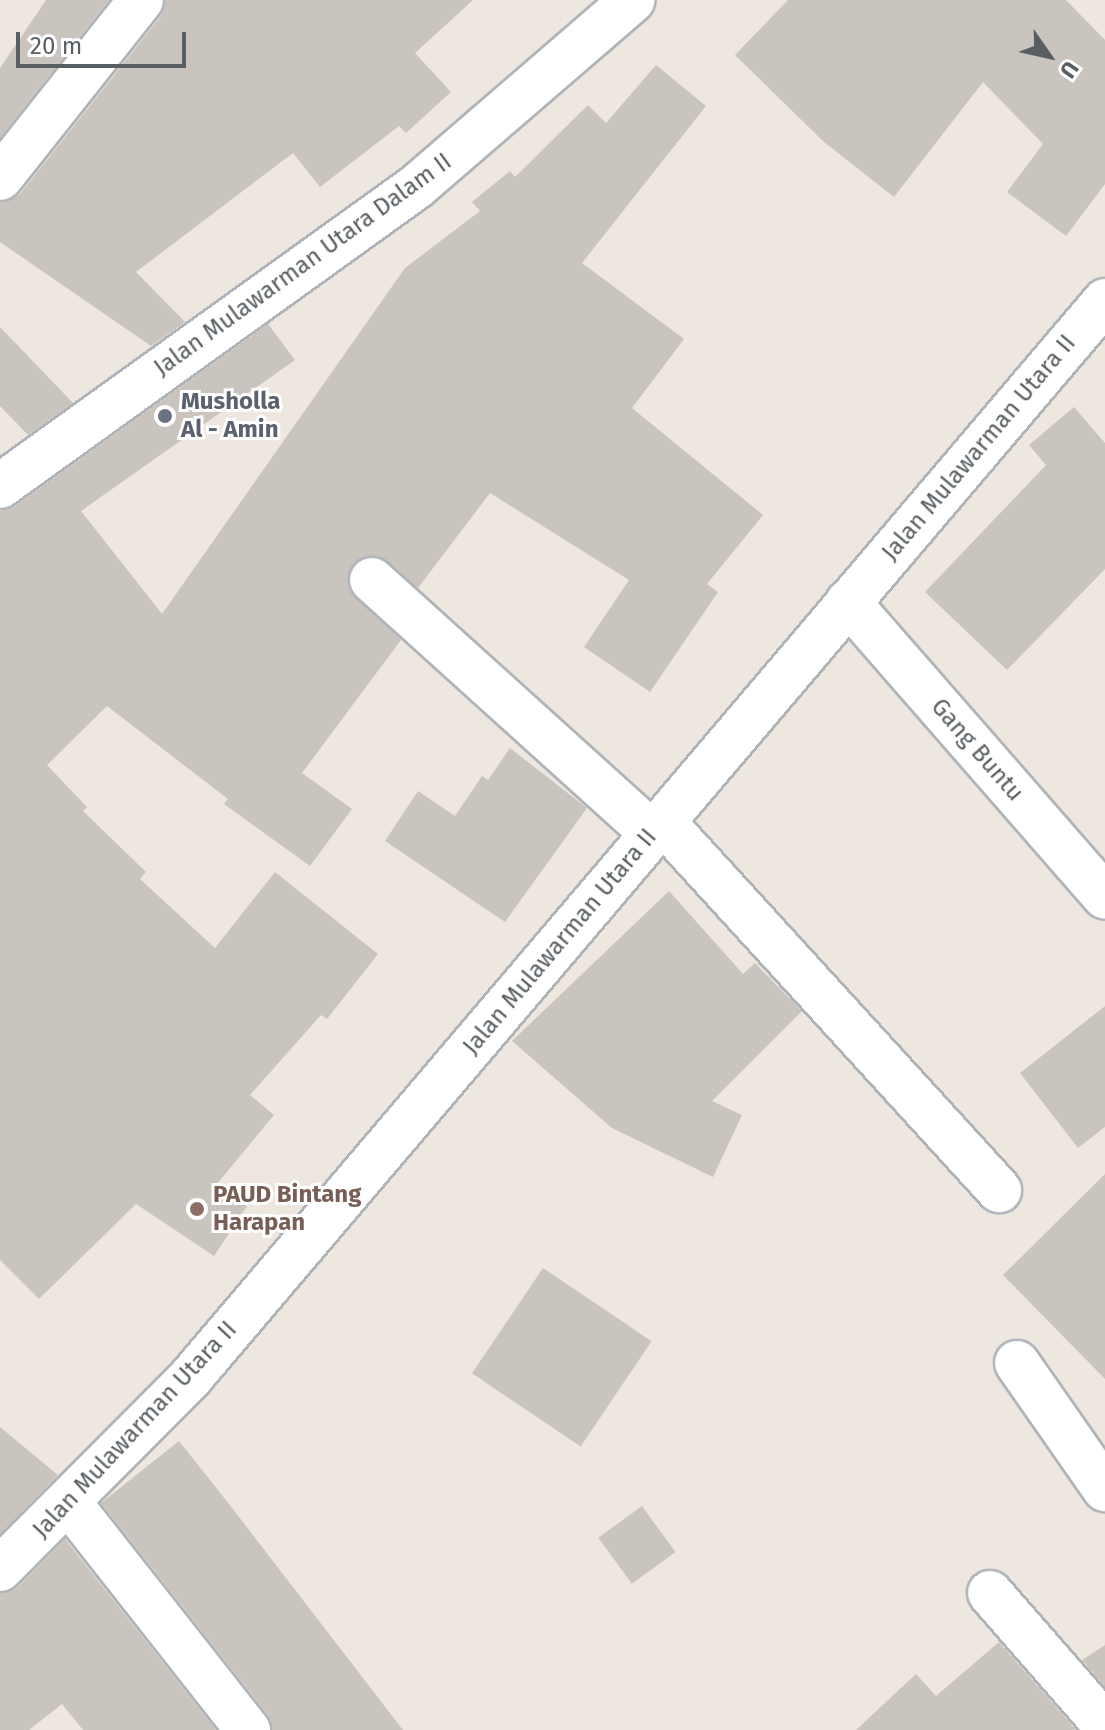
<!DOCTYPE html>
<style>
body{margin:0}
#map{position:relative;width:1105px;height:1730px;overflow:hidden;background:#ede7df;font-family:"Fira Sans",sans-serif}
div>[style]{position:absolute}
.building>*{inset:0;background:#cac4be;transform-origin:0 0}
.roads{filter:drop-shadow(2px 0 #b0b4b8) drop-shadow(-2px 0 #b0b4b8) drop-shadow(0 2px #b0b4b8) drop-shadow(0 -2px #b0b4b8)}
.street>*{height:44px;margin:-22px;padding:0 22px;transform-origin:22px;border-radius:22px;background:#fff}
.dots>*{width:22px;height:22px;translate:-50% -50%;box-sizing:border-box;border:4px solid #fff;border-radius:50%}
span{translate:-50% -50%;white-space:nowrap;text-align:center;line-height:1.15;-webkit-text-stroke:6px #fff;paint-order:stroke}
.street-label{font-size:24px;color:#585e62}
.worship-label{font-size:24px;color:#5b616d;font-weight:700}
.left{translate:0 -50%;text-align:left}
.education-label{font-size:24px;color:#785e54;font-weight:700}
.north{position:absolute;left:1009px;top:16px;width:80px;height:80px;-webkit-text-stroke:6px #fff;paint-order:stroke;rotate:124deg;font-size:22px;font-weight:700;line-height:32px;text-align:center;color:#585e62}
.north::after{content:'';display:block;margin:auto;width:28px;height:36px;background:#585e62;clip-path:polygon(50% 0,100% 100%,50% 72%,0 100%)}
.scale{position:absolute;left:16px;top:32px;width:170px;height:36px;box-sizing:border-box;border:4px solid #585e62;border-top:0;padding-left:10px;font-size:24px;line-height:28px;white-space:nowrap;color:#585e62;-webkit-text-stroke:6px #fff;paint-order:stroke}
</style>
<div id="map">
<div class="building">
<div style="clip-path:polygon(46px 0,109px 0,0 138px,0 68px)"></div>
<div style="clip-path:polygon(165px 0,473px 0,415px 53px,451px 92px,406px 133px,399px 126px,320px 187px,293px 153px,136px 272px,185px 322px,151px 346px,0 242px,0 202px,20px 194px,161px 16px)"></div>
<div style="clip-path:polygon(788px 0,1066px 0,1105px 40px,1105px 184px,1066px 236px,1007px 192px,1043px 144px,983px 82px,894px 197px,824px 142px,735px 55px)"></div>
<div style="clip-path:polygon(656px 65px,706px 106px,582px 263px,684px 339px,632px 408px,763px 515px,707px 584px,718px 592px,650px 692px,584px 647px,629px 580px,490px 493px,418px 588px,378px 556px,354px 563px,349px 588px,401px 640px,302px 773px,352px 809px,310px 866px,224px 804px,228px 799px,107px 706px,47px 765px,87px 807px,83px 811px,146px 872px,140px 879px,215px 948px,275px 872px,378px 954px,327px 1019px,321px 1015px,250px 1095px,274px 1115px,216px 1185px,247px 1206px,214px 1256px,136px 1204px,39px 1299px,0 1260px,0 511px,15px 506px,268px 324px,295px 360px,81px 511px,162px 614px,405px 268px,480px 211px,472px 202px,510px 171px,515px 177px,588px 105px,606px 123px)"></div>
<div style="clip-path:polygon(0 327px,73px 403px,28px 435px,0 406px)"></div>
<div style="clip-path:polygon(1074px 407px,1105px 443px,1105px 569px,1007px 670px,925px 592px,1046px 465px,1029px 445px)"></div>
<div style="clip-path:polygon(510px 748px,587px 808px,505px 922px,385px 841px,418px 791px,455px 816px,482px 776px,488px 780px)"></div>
<div style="clip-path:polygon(669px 891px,743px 974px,755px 963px,802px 1011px,712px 1101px,742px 1115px,713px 1177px,612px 1128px,512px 1041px)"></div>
<div style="clip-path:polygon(1105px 1006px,1105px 1127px,1078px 1148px,1020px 1073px)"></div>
<div style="clip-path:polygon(1105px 1174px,1105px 1379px,1003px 1275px)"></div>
<div style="left:543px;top:1268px;width:131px;height:127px;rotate:34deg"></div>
<div style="clip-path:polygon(0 1427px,58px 1475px,0 1534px)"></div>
<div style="clip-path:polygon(179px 1441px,229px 1504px,403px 1730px,272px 1730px,268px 1715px,101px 1503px)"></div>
<div style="left:642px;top:1506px;width:57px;height:54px;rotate:54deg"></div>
<div style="clip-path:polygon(65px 1539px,216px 1730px,83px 1730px,62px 1704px,29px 1730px,0 1730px,0 1593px,18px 1587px)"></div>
<div style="clip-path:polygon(999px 1642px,1076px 1730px,856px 1730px,916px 1674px,936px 1696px)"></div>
<div style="clip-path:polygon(1105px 1645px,1105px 1687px,1082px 1660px)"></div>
</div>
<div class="roads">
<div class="street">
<div style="left:0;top:178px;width:227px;rotate:-51.6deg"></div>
<div style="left:0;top:486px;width:512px;rotate:-35.71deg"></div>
<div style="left:416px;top:187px;width:286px;rotate:-40.8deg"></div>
<div style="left:372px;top:580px;width:377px;rotate:42.1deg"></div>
<div style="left:848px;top:602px;width:391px;rotate:48.9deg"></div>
<div style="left:662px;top:821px;width:500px;rotate:47.6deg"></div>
<div style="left:1017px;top:1363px;width:154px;rotate:55.1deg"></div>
<div style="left:70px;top:1504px;width:288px;rotate:51.8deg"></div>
<div style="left:0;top:1569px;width:271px;rotate:-45.1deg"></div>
<div style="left:191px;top:1377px;width:1412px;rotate:-49.65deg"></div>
<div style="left:990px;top:1593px;width:175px;rotate:48.9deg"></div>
</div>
</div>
<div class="dots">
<div style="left:165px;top:416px;background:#6b7280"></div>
<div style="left:197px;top:1209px;background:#8d6e63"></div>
</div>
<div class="street-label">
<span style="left:303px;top:265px;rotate:-36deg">Jalan Mulawarman Utara Dalam II</span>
<span style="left:979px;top:448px;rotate:-50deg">Jalan Mulawarman Utara II</span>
<span style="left:977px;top:750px;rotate:49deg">Gang Buntu</span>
<span style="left:560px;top:942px;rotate:-50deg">Jalan Mulawarman Utara II</span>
<span style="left:135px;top:1430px;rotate:-47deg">Jalan Mulawarman Utara II</span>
</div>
<div class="worship-label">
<span class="left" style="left:181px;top:416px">Musholla<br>Al - Amin</span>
</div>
<div class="education-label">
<span class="left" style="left:213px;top:1209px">PAUD Bintang<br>Harapan</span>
</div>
<div class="north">U</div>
<div class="scale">20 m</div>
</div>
